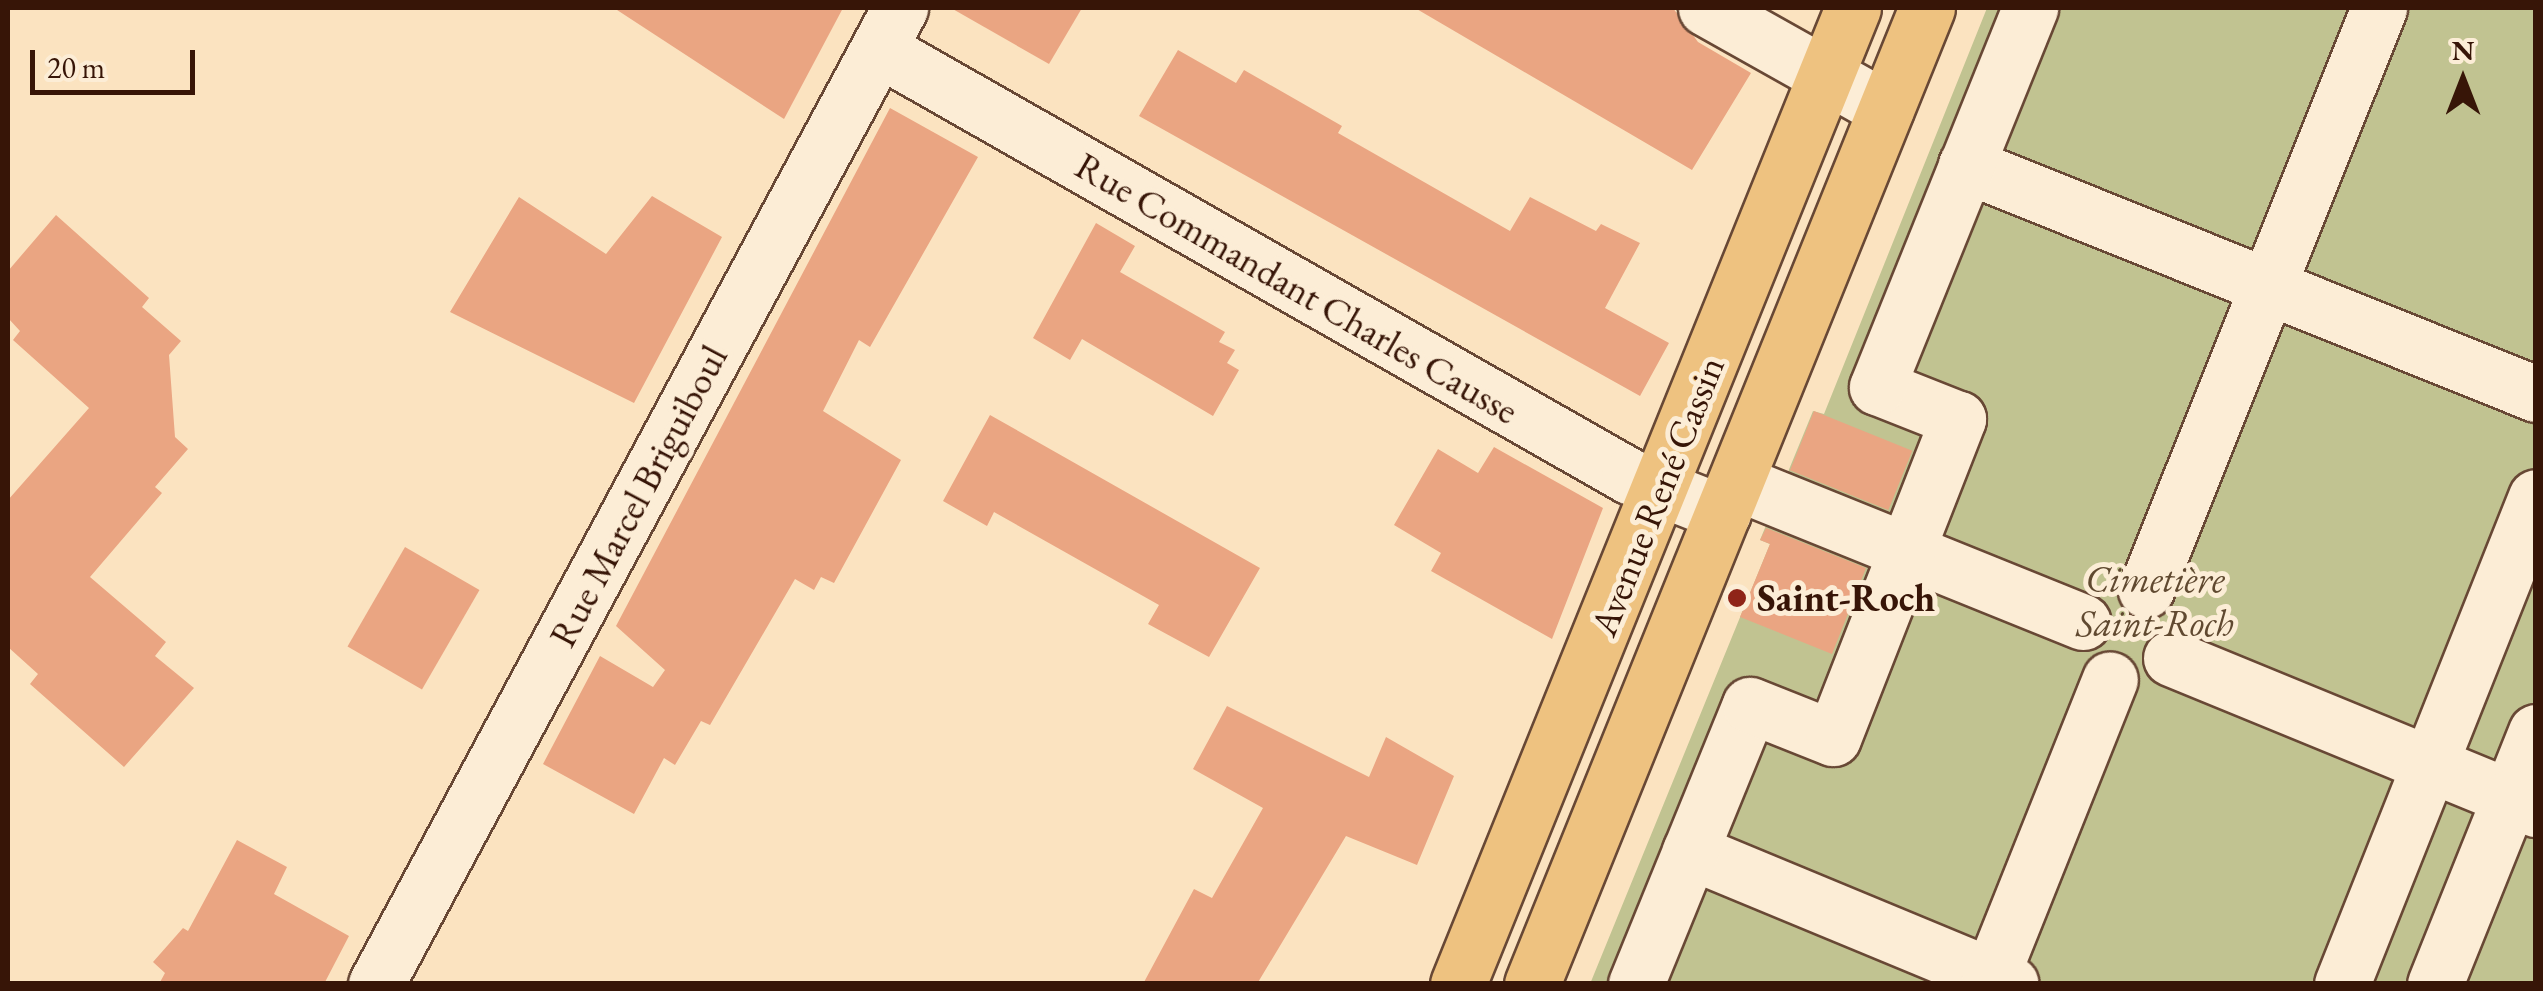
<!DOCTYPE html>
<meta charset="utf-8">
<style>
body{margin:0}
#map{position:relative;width:2543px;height:991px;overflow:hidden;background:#fbe3c0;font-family:"EB Garamond",serif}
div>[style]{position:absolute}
.green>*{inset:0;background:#c1c391}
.building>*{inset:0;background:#eaa582;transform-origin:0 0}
.roads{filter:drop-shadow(2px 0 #684835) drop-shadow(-2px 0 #684835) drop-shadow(0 2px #684835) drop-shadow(0 -2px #684835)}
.minor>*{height:55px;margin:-27.5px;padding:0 27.5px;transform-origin:27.5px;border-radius:27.5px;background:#fcedd6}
.major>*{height:55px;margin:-27.5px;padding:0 27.5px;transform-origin:27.5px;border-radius:27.5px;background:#eec280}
.dots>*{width:28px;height:28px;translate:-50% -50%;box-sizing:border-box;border:5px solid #fcedd6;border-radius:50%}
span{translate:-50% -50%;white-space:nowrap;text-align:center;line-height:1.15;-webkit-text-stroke:10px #fcedd6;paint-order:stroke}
.street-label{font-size:38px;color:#371507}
.park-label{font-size:38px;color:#604930;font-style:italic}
.poi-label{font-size:38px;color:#371507;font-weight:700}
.left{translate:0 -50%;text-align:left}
.frame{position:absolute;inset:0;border:10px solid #371507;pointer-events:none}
.north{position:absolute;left:2413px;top:30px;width:100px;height:100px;-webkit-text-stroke:8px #fcedd6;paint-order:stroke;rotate:0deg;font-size:28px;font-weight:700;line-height:40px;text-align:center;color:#371507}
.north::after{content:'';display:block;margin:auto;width:35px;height:45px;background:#371507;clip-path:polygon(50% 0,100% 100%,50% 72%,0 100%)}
.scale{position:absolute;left:30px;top:50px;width:165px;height:45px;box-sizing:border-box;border:5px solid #371507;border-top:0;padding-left:12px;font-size:30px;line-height:35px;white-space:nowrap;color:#371507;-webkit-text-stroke:8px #fcedd6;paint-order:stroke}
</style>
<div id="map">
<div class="green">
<div style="clip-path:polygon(1987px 8px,2535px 8px,2535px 983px,1590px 984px,1770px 544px,1760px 540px,1813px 411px,1824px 414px)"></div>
</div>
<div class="building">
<div style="clip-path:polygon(614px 8px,843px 8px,784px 119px)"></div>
<div style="clip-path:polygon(951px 8px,1082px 8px,1049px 64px)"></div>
<div style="clip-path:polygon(1415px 8px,1673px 8px,1698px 42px,1751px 73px,1692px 170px)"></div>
<div style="clip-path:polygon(1178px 50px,1236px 83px,1244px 70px,1342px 126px,1338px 133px,1510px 231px,1530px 197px,1596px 231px,1601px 224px,1640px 243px,1605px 308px,1669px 343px,1640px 396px,1139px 116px)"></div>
<div style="clip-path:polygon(890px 108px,978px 157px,870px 347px,859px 340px,823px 411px,901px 460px,834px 583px,821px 577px,814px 590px,795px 579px,710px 725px,701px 721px,675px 765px,664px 758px,634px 814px,543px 764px,600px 656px,653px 687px,665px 670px,616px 626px)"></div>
<div style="clip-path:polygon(652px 196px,722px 237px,634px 403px,450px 312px,519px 197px,606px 254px)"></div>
<div style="clip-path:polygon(56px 215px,149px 298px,142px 307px,181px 341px,169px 355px,175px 437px,188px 449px,155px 487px,162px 493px,90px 577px,166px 642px,155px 656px,194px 688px,124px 767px,30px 684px,38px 674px,8px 647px,8px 500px,89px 408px,13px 340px,20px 331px,8px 318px,8px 271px)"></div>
<div style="clip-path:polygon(1096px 223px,1135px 246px,1120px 272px,1225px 332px,1219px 342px,1235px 350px,1227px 363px,1239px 370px,1213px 416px,1082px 339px,1070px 360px,1033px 338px)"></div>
<div style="left:1814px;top:411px;width:106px;height:64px;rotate:22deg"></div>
<div style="clip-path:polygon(990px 415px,1260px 568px,1209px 657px,1148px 624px,1159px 605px,994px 512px,987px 526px,943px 501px)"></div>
<div style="clip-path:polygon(1494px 447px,1603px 508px,1552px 639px,1431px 571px,1441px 553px,1394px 525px,1438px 449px,1478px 473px)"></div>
<div style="clip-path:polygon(1766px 528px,1866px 568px,1832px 654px,1740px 617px,1770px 544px,1760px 540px)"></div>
<div style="left:405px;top:547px;width:86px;height:115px;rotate:30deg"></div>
<div style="clip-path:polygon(1227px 706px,1369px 777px,1386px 737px,1454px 776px,1417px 865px,1346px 836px,1257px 984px,1143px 984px,1194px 889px,1212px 898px,1263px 808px,1193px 769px)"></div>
<div style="clip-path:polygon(237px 840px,287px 867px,274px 894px,349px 936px,324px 984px,159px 984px,165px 973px,153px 962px,183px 928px,188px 931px)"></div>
</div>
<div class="roads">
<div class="minor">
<div style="left:1706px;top:8px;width:206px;rotate:29.3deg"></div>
<div style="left:879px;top:49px;width:863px;rotate:29.65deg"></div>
<div style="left:1629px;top:476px;width:101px;rotate:21.5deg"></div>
<div style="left:1966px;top:165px;width:614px;rotate:21.89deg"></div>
<div style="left:1736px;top:482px;width:374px;rotate:22deg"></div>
<div style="left:2146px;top:590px;width:627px;rotate:-68.18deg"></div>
<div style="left:2171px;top:658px;width:366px;rotate:22.3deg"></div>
<div style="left:2510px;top:797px;width:70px;rotate:-68.2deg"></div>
<div style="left:1690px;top:851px;width:347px;rotate:22.5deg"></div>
<div style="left:376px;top:984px;width:1108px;rotate:-61.77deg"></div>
<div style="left:1636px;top:984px;width:301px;rotate:-67.8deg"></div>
<div style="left:1750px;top:705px;width:89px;rotate:21.7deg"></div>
<div style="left:1833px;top:738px;width:343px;rotate:-68.6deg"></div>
<div style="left:1958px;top:419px;width:87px;rotate:-158.4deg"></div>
<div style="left:1877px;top:387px;width:409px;rotate:-68deg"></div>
<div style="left:1988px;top:984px;width:328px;rotate:-68.2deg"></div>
<div style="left:2342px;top:984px;width:524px;rotate:-68.28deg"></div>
<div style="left:2435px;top:984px;width:201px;rotate:-68.1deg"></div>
<div style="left:2510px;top:797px;width:29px;rotate:25deg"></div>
</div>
<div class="major">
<div style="left:1458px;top:984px;width:1053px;rotate:-67.97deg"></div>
<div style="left:1532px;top:984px;width:1053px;rotate:-67.97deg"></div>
</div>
</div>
<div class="dots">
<div style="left:1737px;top:598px;background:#8f2418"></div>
</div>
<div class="street-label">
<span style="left:1297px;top:288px;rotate:30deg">Rue Commandant Charles Causse</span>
<span style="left:638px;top:496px;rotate:-62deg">Rue Marcel Briguiboul</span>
<span style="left:1657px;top:496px;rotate:-68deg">Avenue René Cassin</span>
</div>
<div class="park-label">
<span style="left:2155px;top:601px">Cimetière<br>Saint-Roch</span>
</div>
<div class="poi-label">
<span class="left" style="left:1757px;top:598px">Saint-Roch</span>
</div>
<div class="frame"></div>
<div class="north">N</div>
<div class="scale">20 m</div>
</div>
